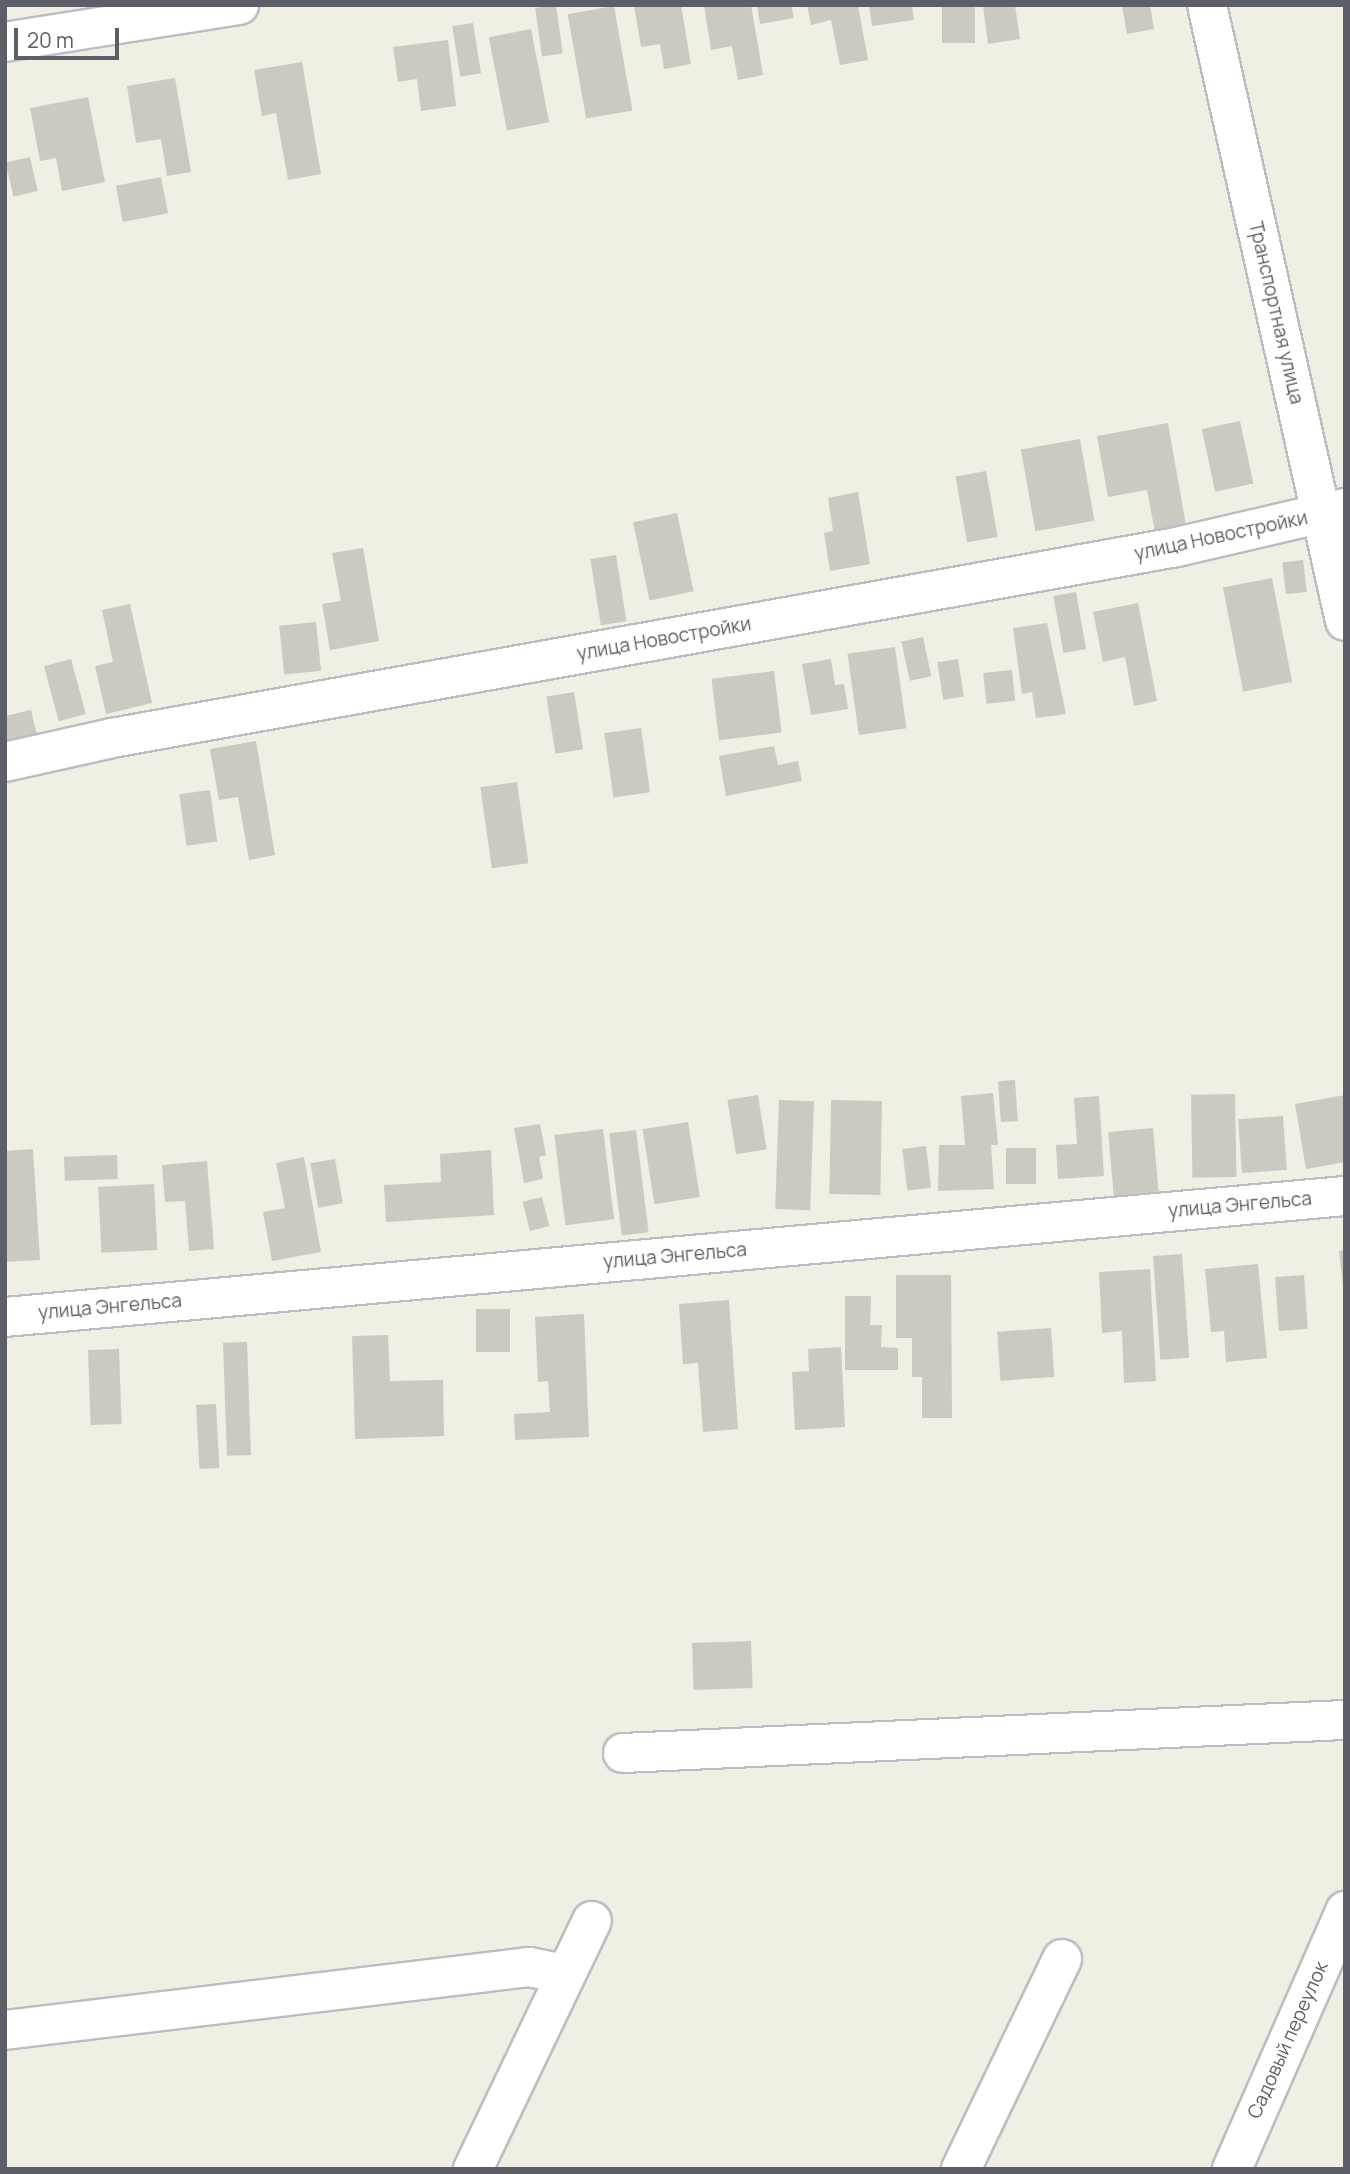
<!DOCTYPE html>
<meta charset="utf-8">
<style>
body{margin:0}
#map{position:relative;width:1350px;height:2174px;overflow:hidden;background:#f0efe4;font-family:Manrope,sans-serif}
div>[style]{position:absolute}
.building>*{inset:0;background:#cbc9c1;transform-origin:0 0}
.roads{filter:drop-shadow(2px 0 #bcbdc4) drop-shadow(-2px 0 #bcbdc4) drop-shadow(0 2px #bcbdc4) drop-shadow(0 -2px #bcbdc4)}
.minor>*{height:38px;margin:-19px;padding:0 19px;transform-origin:19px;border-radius:19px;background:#fff}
span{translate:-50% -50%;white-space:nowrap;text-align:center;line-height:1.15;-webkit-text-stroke:5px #fff;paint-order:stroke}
.street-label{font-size:19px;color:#5c5f66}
.frame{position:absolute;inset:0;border:7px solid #5c5f66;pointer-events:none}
.scale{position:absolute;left:14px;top:28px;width:105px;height:32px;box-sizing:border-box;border:4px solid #5c5f66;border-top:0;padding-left:9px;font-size:21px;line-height:24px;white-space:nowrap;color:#5c5f66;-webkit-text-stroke:5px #fff;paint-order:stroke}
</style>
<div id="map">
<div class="building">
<div style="left:556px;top:5px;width:49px;height:21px;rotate:82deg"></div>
<div style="clip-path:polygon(634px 5px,681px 5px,691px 64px,664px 69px,660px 44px,641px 47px)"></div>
<div style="clip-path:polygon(704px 5px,751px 5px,763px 75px,738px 80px,732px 46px,711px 50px)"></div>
<div style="clip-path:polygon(757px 5px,791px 5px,794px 18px,760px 24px)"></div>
<div style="clip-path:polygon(807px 5px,858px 5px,868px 60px,840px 65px,831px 20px,811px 25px)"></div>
<div style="clip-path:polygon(869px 5px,912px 5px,914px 20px,872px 26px)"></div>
<div style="left:942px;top:5px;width:33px;height:38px"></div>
<div style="clip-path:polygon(983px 5px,1015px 5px,1020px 39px,988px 44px)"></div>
<div style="clip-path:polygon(1122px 5px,1150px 5px,1154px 29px,1127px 34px)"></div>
<div style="left:614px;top:6px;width:106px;height:47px;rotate:80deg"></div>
<div style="left:473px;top:23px;width:51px;height:21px;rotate:81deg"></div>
<div style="left:531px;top:29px;width:95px;height:43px;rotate:79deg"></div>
<div style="clip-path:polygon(448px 40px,456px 106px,421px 111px,417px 79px,398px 82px,393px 47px)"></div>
<div style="clip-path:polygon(302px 62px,321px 174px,288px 180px,276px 113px,262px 116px,254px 70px)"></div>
<div style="clip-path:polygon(175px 78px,191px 172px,167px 176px,161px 139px,136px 143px,127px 86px)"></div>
<div style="clip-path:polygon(88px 97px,105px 182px,62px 191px,56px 158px,40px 161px,30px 108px)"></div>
<div style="left:30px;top:157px;width:35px;height:25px;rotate:77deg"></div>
<div style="left:161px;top:177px;width:37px;height:46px;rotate:79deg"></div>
<div style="left:1240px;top:421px;width:64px;height:39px;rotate:78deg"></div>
<div style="clip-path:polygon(1168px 423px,1187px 531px,1156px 537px,1147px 490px,1108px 497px,1097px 436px)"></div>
<div style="left:1080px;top:439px;width:83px;height:60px;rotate:80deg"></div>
<div style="left:986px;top:471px;width:67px;height:31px;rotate:80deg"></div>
<div style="clip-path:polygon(858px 492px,870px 564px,830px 571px,824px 533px,833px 531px,828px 498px)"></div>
<div style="left:677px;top:513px;width:80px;height:45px;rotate:78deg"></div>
<div style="clip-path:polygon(363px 548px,379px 641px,330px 650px,322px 604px,341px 601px,332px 553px)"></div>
<div style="left:616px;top:555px;width:67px;height:26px;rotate:81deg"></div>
<div style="left:1303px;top:560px;width:32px;height:21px;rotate:83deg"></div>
<div style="left:1272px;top:578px;width:106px;height:50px;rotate:79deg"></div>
<div style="left:1076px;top:592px;width:58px;height:23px;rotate:80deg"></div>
<div style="clip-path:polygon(1138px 603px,1157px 701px,1134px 706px,1125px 657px,1103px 662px,1093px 612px)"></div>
<div style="clip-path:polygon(130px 604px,152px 703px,106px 714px,95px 666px,113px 662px,102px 610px)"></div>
<div style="left:316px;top:622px;width:49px;height:37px;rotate:84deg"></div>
<div style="clip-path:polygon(1047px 623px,1066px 714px,1036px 718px,1032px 692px,1022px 694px,1013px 628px)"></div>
<div style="left:923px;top:637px;width:40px;height:22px;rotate:78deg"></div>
<div style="left:895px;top:647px;width:82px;height:48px;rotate:82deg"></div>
<div style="left:71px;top:659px;width:57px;height:28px;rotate:75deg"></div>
<div style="clip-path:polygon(831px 659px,835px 685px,844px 684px,848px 709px,811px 715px,802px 664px)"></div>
<div style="left:958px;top:659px;width:38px;height:21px;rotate:81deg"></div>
<div style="left:1012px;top:670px;width:31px;height:29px;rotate:84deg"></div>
<div style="left:774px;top:671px;width:62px;height:63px;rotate:83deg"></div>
<div style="left:574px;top:692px;width:58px;height:28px;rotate:81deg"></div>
<div style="clip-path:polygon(31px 710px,38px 739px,5px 746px,5px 716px)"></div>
<div style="left:641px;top:728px;width:65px;height:37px;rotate:82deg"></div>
<div style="clip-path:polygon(256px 741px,275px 855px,249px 860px,238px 797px,219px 800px,210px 749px)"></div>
<div style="clip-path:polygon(774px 746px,778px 765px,798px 761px,802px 781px,726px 796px,719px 756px)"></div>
<div style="left:517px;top:782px;width:82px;height:37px;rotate:82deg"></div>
<div style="left:210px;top:790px;width:52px;height:31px;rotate:82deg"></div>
<div style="left:1015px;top:1080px;width:41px;height:17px;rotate:86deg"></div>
<div style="clip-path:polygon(993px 1093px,998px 1145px,991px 1145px,994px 1189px,938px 1191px,939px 1145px,965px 1145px,961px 1096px)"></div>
<div style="left:1235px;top:1094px;width:83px;height:44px;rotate:89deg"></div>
<div style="left:758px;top:1095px;width:55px;height:31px;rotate:81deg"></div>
<div style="clip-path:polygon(1345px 1095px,1345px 1162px,1306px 1169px,1295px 1104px)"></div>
<div style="clip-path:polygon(1099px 1096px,1104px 1176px,1058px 1179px,1056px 1145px,1077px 1144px,1074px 1098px)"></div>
<div style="left:779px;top:1100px;width:35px;height:109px;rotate:2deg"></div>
<div style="left:882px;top:1101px;width:94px;height:51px;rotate:91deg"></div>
<div style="left:1283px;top:1116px;width:54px;height:45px;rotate:86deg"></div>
<div style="left:688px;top:1122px;width:76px;height:46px;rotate:81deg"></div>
<div style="clip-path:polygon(540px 1124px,546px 1155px,539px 1157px,543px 1179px,524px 1183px,514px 1128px)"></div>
<div style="left:1153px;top:1128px;width:64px;height:45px;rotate:85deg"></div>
<div style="left:603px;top:1129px;width:91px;height:49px;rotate:83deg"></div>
<div style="left:636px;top:1130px;width:103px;height:27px;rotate:83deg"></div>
<div style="left:926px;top:1146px;width:42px;height:24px;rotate:83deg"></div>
<div style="left:1006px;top:1148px;width:30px;height:36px"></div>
<div style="clip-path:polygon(33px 1149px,40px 1260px,5px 1262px,5px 1151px)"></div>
<div style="clip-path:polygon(491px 1150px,494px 1215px,386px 1222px,384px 1185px,441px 1182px,440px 1154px)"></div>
<div style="left:117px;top:1155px;width:24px;height:53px;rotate:88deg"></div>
<div style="clip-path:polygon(304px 1157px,321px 1252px,272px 1261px,263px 1212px,285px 1208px,276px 1163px)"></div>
<div style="left:335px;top:1159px;width:45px;height:25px;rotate:80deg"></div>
<div style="clip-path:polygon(207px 1161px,214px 1249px,189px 1251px,185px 1201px,165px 1202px,162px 1165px)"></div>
<div style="left:154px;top:1184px;width:66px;height:56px;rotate:87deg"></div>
<div style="left:542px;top:1197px;width:30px;height:20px;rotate:76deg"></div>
<div style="clip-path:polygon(1345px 1250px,1345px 1285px,1343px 1285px,1339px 1251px)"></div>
<div style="left:1182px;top:1254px;width:104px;height:29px;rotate:86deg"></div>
<div style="clip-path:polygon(1258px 1264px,1267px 1358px,1226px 1362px,1224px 1331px,1211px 1332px,1205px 1269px)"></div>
<div style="clip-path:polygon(1150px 1269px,1156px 1381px,1124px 1383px,1122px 1331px,1102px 1333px,1099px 1272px)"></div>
<div style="clip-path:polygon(896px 1275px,951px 1275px,952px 1418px,922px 1418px,922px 1377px,912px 1377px,912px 1338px,896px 1338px)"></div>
<div style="left:1304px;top:1275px;width:54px;height:29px;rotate:86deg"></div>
<div style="clip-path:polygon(845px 1296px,871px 1296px,870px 1325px,882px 1325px,881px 1347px,898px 1348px,898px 1370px,845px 1370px)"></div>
<div style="clip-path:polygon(729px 1300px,738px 1429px,703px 1432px,698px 1363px,683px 1364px,679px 1304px)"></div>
<div style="left:476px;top:1309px;width:34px;height:43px"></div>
<div style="clip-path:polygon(584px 1314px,589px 1437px,515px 1440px,514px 1414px,550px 1412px,548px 1381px,538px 1382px,535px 1317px)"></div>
<div style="left:1051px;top:1328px;width:49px;height:54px;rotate:86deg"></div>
<div style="clip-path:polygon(388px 1335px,390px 1381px,443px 1380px,444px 1436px,355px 1439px,352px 1336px)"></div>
<div style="left:247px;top:1342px;width:113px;height:24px;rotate:88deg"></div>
<div style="clip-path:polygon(841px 1347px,845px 1427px,795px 1430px,792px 1372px,809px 1371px,808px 1349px)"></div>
<div style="left:119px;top:1349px;width:75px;height:31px;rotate:88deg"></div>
<div style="left:216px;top:1404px;width:64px;height:20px;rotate:87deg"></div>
<div style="left:751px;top:1641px;width:47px;height:59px;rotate:88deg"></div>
</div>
<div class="roads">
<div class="minor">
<div style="left:1207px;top:5px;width:631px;rotate:77.37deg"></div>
<div style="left:5px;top:42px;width:237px;rotate:-9deg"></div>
<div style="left:5px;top:762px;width:110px;rotate:-12.6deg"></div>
<div style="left:112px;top:738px;width:1082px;rotate:-10.17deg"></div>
<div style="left:1177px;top:547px;width:172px;rotate:-13.1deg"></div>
<div style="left:5px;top:1317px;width:1345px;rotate:-5.16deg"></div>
<div style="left:623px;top:1753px;width:723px;rotate:-2.62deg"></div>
<div style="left:5px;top:2030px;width:528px;rotate:-6.86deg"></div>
<div style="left:529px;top:1967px;width:37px;rotate:11deg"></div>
<div style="left:473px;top:2169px;width:275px;rotate:-64.4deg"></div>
<div style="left:961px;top:2169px;width:233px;rotate:-64.3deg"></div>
<div style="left:1232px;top:2169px;width:282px;rotate:-66.3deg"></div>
</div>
</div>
<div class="street-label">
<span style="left:1276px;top:313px;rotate:77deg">Транспортная улица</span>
<span style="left:1221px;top:536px;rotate:-12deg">улица Новостройки</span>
<span style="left:664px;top:639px;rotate:-10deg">улица Новостройки</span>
<span style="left:1240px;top:1205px;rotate:-5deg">улица Энгельса</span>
<span style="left:675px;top:1256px;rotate:-5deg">улица Энгельса</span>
<span style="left:110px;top:1307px;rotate:-5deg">улица Энгельса</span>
<span style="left:1288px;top:2040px;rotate:-66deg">Садовый переулок</span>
</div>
<div class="frame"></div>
<div class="scale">20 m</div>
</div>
